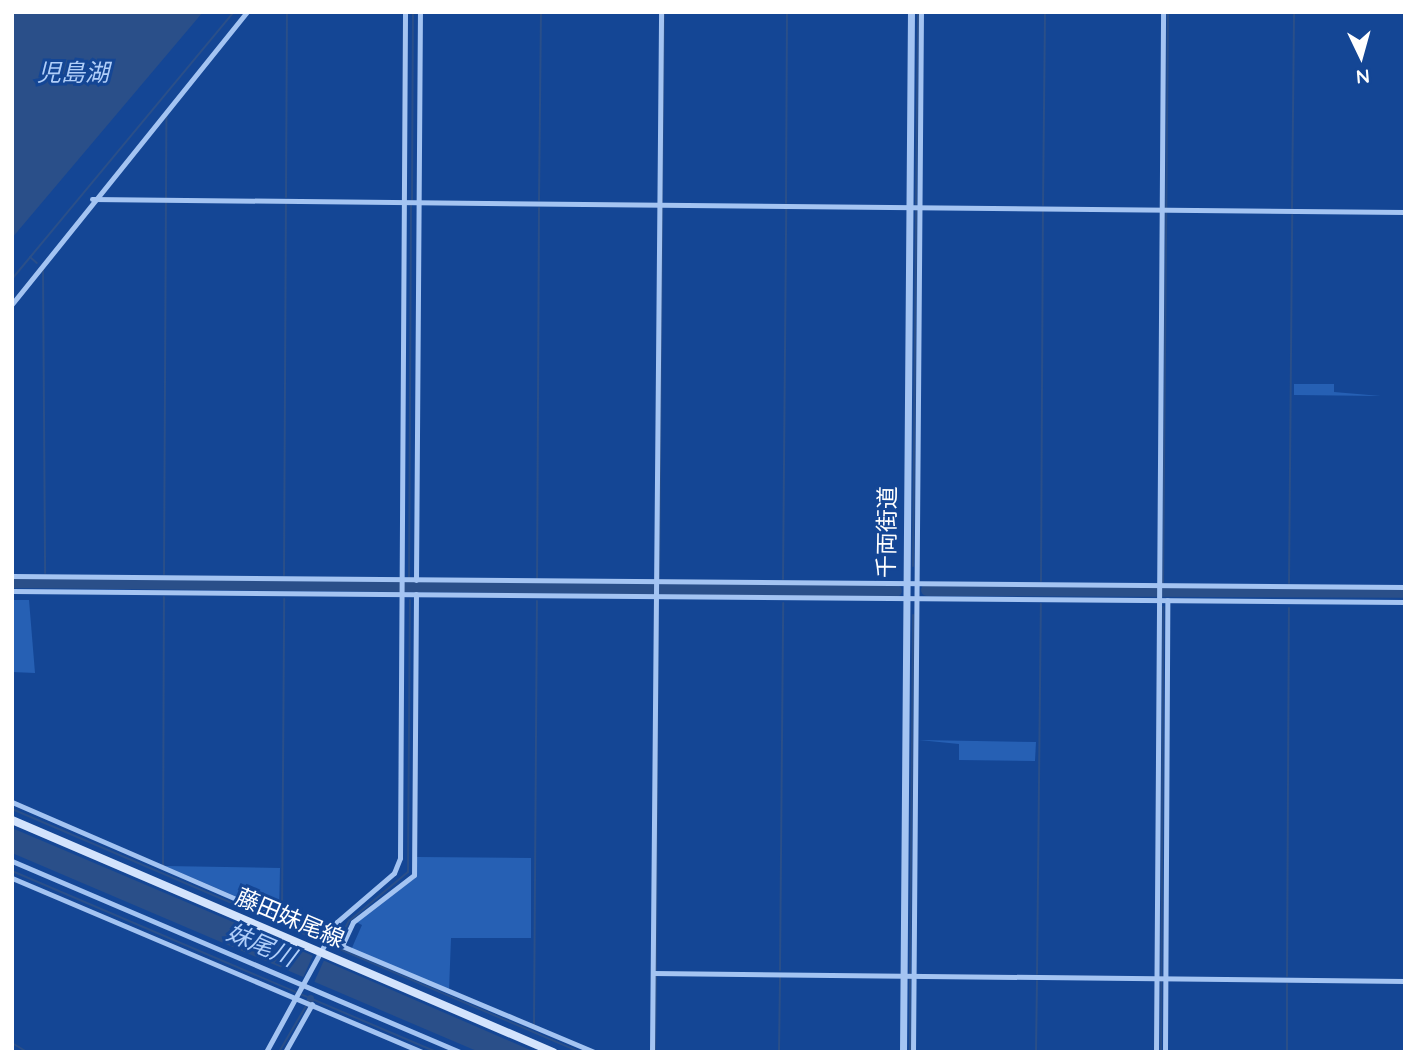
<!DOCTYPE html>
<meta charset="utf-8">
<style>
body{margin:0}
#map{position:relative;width:1417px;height:1064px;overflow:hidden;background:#144695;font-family:Quicksand,"Noto Sans JP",sans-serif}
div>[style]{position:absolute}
.green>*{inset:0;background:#2660b4}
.water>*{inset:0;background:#2a4f89}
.pier>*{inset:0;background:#144695;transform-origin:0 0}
.stream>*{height:2px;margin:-1px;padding:0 1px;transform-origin:1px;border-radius:1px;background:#2a4f89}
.canal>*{height:7px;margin:-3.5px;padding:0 3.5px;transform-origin:3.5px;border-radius:3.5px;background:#2a4f89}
.river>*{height:12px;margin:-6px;padding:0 6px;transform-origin:6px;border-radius:6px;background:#2a4f89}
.minor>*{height:5px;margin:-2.5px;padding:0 2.5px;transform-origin:2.5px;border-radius:2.5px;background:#a4c4f2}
.tertiary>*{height:7px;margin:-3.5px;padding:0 3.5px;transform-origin:3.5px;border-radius:3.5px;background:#a4c4f2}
.secondary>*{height:8px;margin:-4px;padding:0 4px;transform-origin:4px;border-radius:4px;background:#d3e3fc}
span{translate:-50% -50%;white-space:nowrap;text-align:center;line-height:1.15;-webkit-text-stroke:6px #144695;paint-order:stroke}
.street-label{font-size:23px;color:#fff}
.water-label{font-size:24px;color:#b0cef9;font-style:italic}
.frame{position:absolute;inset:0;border:14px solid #fff;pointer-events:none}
.north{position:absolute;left:1326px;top:21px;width:70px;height:70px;-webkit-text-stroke:5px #144695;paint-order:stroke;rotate:175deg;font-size:19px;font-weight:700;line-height:28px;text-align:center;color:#fff}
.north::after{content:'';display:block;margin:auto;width:24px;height:32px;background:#fff;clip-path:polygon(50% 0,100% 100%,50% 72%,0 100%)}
</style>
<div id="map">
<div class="green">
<div style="clip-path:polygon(1294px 384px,1334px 384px,1334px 392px,1381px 396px,1294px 395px)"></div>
<div style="clip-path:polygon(12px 600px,29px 600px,35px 673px,12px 672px)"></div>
<div style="clip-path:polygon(919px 740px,1036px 742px,1035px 761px,959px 760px,959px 744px)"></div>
<div style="clip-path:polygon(417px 857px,531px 858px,531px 938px,451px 938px,449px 991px,351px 950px,362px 925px,356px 922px,415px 878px)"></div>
<div style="clip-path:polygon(165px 866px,280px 868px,279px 912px,277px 914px)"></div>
</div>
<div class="water">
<div style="clip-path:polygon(12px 12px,203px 12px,12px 238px)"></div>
<div style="clip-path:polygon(12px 828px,311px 955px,535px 1052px,479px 1052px,12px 853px)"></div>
</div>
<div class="pier">
<div style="left:314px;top:953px;width:12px;height:30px;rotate:24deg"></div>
</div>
<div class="stream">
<div style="left:286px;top:197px;width:185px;rotate:-89.7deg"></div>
<div style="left:412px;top:200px;width:188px;rotate:-89.7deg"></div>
<div style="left:539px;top:200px;width:188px;rotate:-89.4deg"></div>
<div style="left:662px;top:202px;width:190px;rotate:-89.4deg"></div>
<div style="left:786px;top:203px;width:191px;rotate:-89.7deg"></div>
<div style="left:916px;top:204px;width:192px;rotate:-89.4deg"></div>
<div style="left:1043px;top:205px;width:193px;rotate:-89.4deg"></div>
<div style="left:1292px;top:208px;width:196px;rotate:-89.4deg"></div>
<div style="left:30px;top:257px;width:9px;rotate:41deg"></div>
<div style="left:43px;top:270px;width:303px;rotate:89.6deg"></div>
<div style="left:12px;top:279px;width:347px;rotate:-50.3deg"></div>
<div style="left:913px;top:566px;width:356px;rotate:-89.5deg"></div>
<div style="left:164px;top:574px;width:458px;rotate:-89.7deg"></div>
<div style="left:284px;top:575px;width:371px;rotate:-89.7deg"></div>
<div style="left:659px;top:578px;width:370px;rotate:-89.5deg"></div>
<div style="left:783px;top:579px;width:370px;rotate:-89.5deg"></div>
<div style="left:164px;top:580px;width:7px;rotate:90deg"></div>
<div style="left:285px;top:581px;width:6px;rotate:90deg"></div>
<div style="left:1041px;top:581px;width:370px;rotate:-89.7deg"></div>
<div style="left:1163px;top:583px;width:571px;rotate:-89.5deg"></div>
<div style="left:1289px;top:583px;width:368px;rotate:-89.5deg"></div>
<div style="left:1040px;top:587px;width:6px;rotate:81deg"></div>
<div style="left:409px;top:589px;width:384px;rotate:-89.7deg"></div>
<div style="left:537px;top:590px;width:382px;rotate:-89.7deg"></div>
<div style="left:659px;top:591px;width:6px;rotate:-90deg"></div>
<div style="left:783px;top:592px;width:6px;rotate:-90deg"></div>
<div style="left:12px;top:809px;width:618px;rotate:23.16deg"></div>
<div style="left:163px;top:865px;width:268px;rotate:-89.8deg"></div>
<div style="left:12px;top:871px;width:462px;rotate:23.1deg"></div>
<div style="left:282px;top:916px;width:317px;rotate:-89.6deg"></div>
<div style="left:335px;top:947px;width:30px;rotate:-62deg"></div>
<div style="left:349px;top:921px;width:77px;rotate:-39.7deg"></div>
<div style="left:408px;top:872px;width:272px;rotate:-89.6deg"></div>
<div style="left:656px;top:970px;width:349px;rotate:-89.7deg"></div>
<div style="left:780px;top:970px;width:367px;rotate:-89.5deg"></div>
<div style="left:910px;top:974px;width:359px;rotate:-89.5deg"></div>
<div style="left:1037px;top:974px;width:370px;rotate:-89.4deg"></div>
<div style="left:1287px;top:976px;width:368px;rotate:-89.7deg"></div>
<div style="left:910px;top:979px;width:73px;rotate:90deg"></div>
<div style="left:534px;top:1024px;width:423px;rotate:-89.6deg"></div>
<div style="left:12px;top:1043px;width:17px;rotate:31deg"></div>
<div style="left:279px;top:1052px;width:53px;rotate:-59.6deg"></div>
<div style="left:655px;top:1052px;width:76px;rotate:-89.2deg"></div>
<div style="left:779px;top:1052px;width:75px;rotate:-89.2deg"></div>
<div style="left:1036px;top:1052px;width:71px;rotate:-89.2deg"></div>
<div style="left:1161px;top:1052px;width:445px;rotate:-89.7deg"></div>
<div style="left:1287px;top:1052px;width:68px;rotate:-90deg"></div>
</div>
<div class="canal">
<div style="left:310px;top:999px;width:1px;rotate:-90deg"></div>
</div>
<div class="river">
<div style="left:12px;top:582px;width:884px;rotate:0.58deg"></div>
<div style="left:927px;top:590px;width:478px;rotate:0.2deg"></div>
</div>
<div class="minor">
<div style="left:92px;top:199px;width:1313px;rotate:0.57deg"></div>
<div style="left:12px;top:304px;width:375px;rotate:-51.2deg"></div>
<div style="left:12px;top:576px;width:1393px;rotate:0.45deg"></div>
<div style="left:416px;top:580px;width:568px;rotate:-89.6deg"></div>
<div style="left:12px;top:591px;width:1393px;rotate:0.45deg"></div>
<div style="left:416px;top:594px;width:281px;rotate:90.4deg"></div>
<div style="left:414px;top:875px;width:77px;rotate:142.4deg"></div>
<div style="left:353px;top:922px;width:26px;rotate:115deg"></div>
<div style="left:342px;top:946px;width:273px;rotate:22.8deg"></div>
<div style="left:12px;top:802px;width:343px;rotate:23.4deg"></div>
<div style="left:12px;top:861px;width:487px;rotate:23.1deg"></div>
<div style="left:12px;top:878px;width:445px;rotate:23deg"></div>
<div style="left:653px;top:973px;width:752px;rotate:0.61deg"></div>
<div style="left:266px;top:1052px;width:148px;rotate:-61.4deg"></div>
<div style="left:337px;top:922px;width:75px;rotate:-40.7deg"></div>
<div style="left:394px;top:873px;width:16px;rotate:-68deg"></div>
<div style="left:400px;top:858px;width:846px;rotate:-89.66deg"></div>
<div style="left:285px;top:1052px;width:55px;rotate:-60.6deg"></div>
<div style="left:652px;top:1052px;width:1040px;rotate:-89.5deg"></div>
<div style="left:913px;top:1052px;width:1040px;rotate:-89.56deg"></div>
<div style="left:1156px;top:1052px;width:1040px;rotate:-89.61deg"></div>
<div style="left:1165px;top:1052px;width:452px;rotate:-89.7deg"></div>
</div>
<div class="tertiary">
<div style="left:903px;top:1052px;width:1040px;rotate:-89.56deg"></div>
</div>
<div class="secondary">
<div style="left:12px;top:820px;width:589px;rotate:23.21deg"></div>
</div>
<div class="street-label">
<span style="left:887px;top:532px;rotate:-89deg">千両街道</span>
<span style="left:290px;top:918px;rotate:23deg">藤田妹尾線</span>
</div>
<div class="water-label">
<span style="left:73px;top:73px">児島湖</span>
<span style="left:261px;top:945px;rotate:23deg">妹尾川</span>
</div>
<div class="frame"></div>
<div class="north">N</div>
</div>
